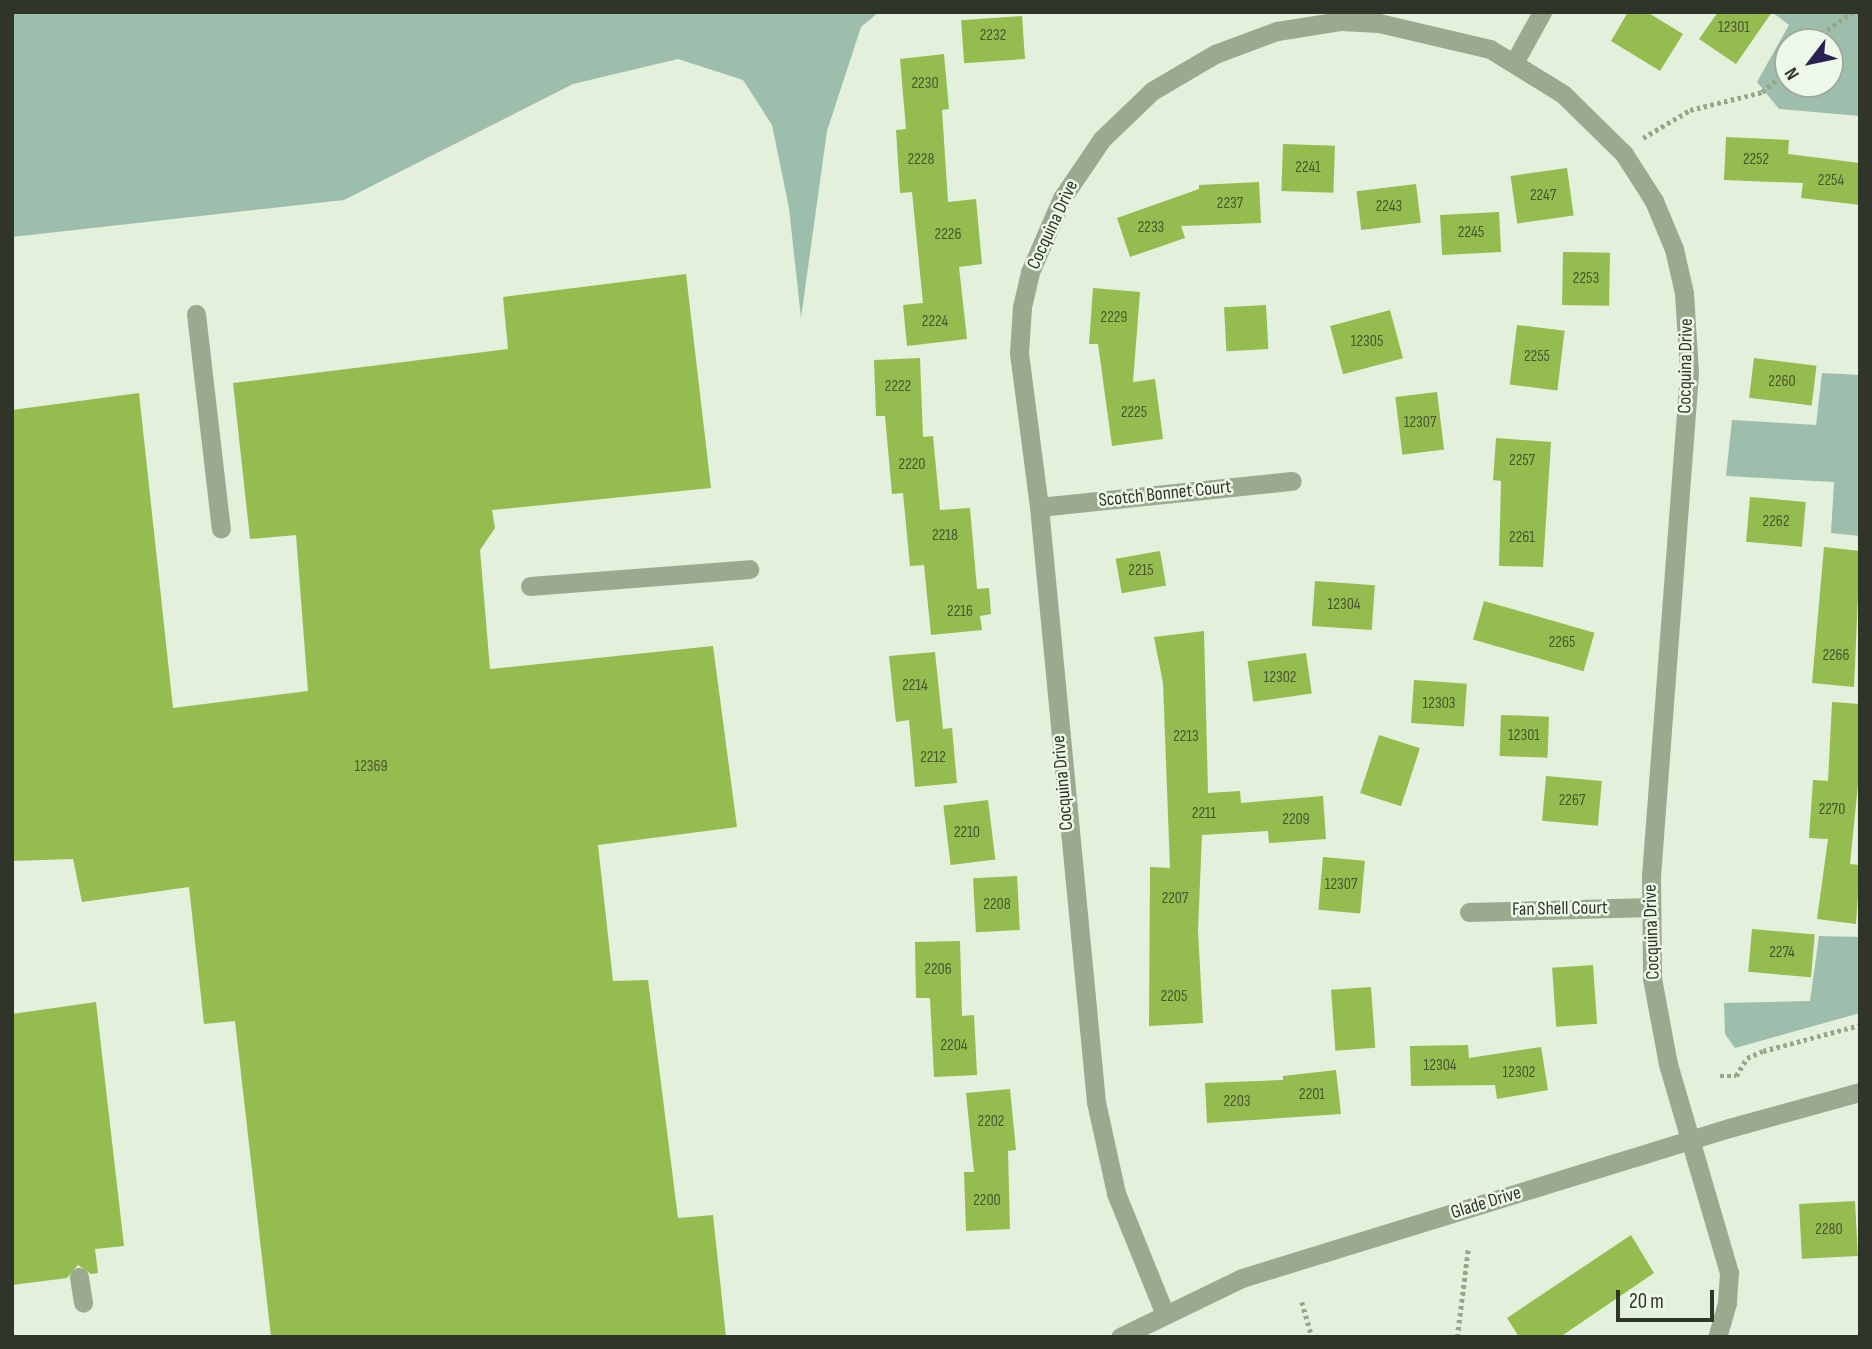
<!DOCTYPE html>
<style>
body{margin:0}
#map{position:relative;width:1872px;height:1349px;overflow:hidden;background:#e3f0dc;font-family:"Sofia Sans Condensed",sans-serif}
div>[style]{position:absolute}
.green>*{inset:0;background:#9dbeac}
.building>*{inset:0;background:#95bc4e;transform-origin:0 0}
.path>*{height:4.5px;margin-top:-2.25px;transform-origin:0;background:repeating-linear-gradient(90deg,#96a688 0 3.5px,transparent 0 7px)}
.service>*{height:19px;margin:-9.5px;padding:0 9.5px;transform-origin:9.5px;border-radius:9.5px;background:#9baa8f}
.minor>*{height:19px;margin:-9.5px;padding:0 9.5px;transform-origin:9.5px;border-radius:9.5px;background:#9baa8f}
.tertiary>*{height:19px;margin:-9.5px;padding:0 9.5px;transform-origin:9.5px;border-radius:9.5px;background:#9baa8f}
span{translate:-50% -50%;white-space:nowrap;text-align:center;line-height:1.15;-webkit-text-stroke:5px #eef8e8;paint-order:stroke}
.number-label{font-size:16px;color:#485732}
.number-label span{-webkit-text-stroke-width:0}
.street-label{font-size:19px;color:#2f3528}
.frame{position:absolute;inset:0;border:14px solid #2f3528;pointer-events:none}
.north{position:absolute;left:1774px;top:28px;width:70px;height:70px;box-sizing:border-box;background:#eef8e8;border:2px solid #a2aa9b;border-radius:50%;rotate:238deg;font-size:19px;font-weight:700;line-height:28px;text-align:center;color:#2f3528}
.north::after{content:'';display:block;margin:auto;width:24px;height:32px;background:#2a2153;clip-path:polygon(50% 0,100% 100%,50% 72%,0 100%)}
.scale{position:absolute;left:1616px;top:1290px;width:98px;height:32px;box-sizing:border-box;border:4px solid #2f3528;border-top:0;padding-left:9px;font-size:21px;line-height:24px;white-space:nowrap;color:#2f3528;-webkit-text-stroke:5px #eef8e8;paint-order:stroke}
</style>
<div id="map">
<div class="green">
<div style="clip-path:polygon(12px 12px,879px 12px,861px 27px,827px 131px,801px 318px,789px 208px,772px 125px,743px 80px,678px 59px,573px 84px,344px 200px,12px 237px)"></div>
<div style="clip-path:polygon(evenodd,1772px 12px,1860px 12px,1860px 116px,1779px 109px,1757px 82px,1789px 25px,1772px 12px,1788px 42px,1830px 42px,1830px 84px,1788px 84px,1788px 42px)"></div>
<div style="clip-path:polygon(1822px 373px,1860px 375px,1860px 536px,1831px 533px,1834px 482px,1726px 476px,1732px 420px,1816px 425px)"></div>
<div style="clip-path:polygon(1819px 936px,1860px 937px,1860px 1013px,1735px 1048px,1725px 1034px,1724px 1003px,1810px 1001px)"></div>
</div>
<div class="building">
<div style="clip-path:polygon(1628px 12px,1647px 12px,1683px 34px,1660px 71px,1611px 41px)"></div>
<div style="clip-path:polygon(1718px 12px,1772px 12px,1736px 64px,1699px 39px)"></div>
<div style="left:1022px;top:16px;width:43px;height:61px;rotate:86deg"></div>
<div style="clip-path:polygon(944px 54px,949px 109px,942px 110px,948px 202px,976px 199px,982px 264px,959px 267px,967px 339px,907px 346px,903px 305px,923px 303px,912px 192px,900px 193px,896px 130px,906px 129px,900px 59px)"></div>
<div style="clip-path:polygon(1726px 137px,1789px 140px,1788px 154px,1860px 163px,1860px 205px,1801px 198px,1803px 183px,1724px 180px)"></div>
<div style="left:1283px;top:144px;width:52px;height:47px;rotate:2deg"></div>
<div style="left:1567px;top:168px;width:48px;height:57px;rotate:82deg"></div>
<div style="clip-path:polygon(1259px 182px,1261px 223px,1181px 226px,1185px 238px,1130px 257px,1117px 218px,1199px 189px,1199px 185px)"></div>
<div style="left:1416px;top:184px;width:39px;height:60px;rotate:83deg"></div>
<div style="left:1499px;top:212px;width:40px;height:59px;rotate:87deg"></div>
<div style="left:1563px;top:252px;width:47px;height:53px;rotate:1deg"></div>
<div style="clip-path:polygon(686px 274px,711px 488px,492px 510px,495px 528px,480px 550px,490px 669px,713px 646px,737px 827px,598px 845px,613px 981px,648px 980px,678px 1218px,713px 1215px,726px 1337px,271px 1337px,235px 1021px,204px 1024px,189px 887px,82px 902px,73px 859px,12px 861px,12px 410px,139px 393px,173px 708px,308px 691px,296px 535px,250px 539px,233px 383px,508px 349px,503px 297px)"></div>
<div style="clip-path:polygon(1093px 288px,1140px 292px,1133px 382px,1155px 379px,1163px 439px,1112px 446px,1098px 344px,1089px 344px)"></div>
<div style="left:1266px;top:305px;width:44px;height:42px;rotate:87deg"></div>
<div style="left:1390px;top:310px;width:50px;height:62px;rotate:75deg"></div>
<div style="left:1517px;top:325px;width:48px;height:60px;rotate:7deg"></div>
<div style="clip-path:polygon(920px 358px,923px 437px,933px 436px,940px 510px,970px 508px,977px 589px,989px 588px,991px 614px,980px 616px,982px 630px,931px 635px,924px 565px,910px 566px,903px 493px,892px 494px,885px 416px,876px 416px,874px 360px)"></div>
<div style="left:1754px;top:358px;width:63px;height:40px;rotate:7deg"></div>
<div style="left:1437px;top:392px;width:58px;height:42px;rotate:83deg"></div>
<div style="clip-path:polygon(1496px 438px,1551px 442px,1543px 567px,1499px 566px,1501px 481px,1493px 480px)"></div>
<div style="left:1750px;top:497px;width:56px;height:45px;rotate:5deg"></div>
<div style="clip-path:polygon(1824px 547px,1860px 551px,1854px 687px,1812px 683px)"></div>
<div style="left:1160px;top:551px;width:35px;height:45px;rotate:80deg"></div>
<div style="left:1315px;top:581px;width:60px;height:45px;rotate:4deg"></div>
<div style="left:1484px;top:601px;width:115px;height:40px;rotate:16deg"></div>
<div style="clip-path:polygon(1204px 631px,1208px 793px,1240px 791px,1241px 803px,1323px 796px,1326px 839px,1269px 843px,1268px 831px,1202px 835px,1198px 930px,1203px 1023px,1149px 1026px,1150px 867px,1170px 868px,1163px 683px,1154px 637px)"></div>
<div style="clip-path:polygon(935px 652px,943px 729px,952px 728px,957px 783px,915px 787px,909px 720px,896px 722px,889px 656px)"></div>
<div style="left:1306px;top:653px;width:41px;height:59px;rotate:82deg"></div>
<div style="left:1414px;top:680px;width:53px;height:43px;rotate:4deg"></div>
<div style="clip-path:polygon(1832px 702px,1860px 704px,1860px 765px,1850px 864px,1860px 865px,1856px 924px,1817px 919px,1828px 839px,1809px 838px,1813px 780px,1828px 781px)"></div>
<div style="left:1501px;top:715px;width:48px;height:41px;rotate:2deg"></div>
<div style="left:1379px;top:735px;width:43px;height:61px;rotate:18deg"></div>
<div style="left:1546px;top:776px;width:56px;height:45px;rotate:5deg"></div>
<div style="left:988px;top:800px;width:60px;height:45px;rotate:83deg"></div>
<div style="left:1323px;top:857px;width:42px;height:53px;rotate:5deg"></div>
<div style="left:1017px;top:876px;width:54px;height:44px;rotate:87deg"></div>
<div style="left:1752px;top:929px;width:63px;height:43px;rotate:5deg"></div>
<div style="clip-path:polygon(960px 941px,962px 1016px,974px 1015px,977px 1075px,934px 1077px,930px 998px,916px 998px,915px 942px)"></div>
<div style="left:1593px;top:965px;width:59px;height:41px;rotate:86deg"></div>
<div style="left:1371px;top:987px;width:61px;height:40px;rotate:86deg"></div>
<div style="clip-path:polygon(96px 1002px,124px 1246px,95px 1249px,98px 1273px,91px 1274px,78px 1265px,67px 1278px,12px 1285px,12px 1014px)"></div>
<div style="clip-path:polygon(1468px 1045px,1469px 1058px,1541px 1047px,1548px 1090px,1497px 1099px,1495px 1085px,1411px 1086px,1410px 1046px)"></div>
<div style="clip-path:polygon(1336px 1070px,1341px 1114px,1207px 1123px,1205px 1083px,1283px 1080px,1283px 1076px)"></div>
<div style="clip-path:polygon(1010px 1089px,1016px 1150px,1008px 1151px,1010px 1229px,966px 1231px,964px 1172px,974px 1172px,966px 1093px)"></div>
<div style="left:1855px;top:1201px;width:55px;height:56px;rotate:87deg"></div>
<div style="clip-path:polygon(1631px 1235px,1654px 1273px,1560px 1337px,1519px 1337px,1507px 1318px)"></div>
</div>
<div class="path">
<div style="left:1810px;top:42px;width:52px;rotate:-35.5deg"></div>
<div style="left:1643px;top:138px;width:55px;rotate:-30.8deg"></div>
<div style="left:1690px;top:110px;width:74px;rotate:-14deg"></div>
<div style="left:1762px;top:92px;width:33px;rotate:-39deg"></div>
<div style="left:1720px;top:1076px;width:16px"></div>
<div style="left:1736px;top:1076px;width:21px;rotate:-59deg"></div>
<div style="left:1747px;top:1058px;width:17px;rotate:-24deg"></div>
<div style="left:1763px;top:1051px;width:100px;rotate:-15deg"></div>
<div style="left:1302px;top:1302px;width:36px;rotate:74deg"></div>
<div style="left:1457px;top:1337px;width:88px;rotate:-82.8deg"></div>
</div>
<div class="service">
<div style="left:196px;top:314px;width:216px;rotate:83.4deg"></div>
<div style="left:530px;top:586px;width:220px;rotate:-4.4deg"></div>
<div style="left:79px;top:1277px;width:26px;rotate:81deg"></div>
</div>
<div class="minor">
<div style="left:1515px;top:61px;width:56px;rotate:-61.1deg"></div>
<div style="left:1039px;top:507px;width:254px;rotate:-5.9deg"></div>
<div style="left:1469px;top:912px;width:182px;rotate:-1.6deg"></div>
<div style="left:1164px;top:1312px;width:128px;rotate:-112deg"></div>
<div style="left:1116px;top:1193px;width:93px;rotate:-102.4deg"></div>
<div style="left:1096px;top:1102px;width:598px;rotate:-95.47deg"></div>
<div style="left:1039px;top:507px;width:155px;rotate:-97.4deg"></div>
<div style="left:1019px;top:353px;width:46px;rotate:-86.3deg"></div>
<div style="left:1022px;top:307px;width:36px;rotate:-77deg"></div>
<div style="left:1030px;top:272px;width:81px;rotate:-66.6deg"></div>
<div style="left:1062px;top:198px;width:71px;rotate:-55.9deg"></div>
<div style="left:1102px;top:139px;width:69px;rotate:-43.8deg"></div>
<div style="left:1152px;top:91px;width:73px;rotate:-30.4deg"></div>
<div style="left:1215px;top:54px;width:66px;rotate:-20.4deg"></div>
<div style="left:1277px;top:31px;width:65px;rotate:-8.9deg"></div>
<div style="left:1341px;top:21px;width:38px;rotate:3deg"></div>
<div style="left:1379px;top:23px;width:114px;rotate:13.2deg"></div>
<div style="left:1490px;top:49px;width:86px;rotate:31.7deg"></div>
<div style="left:1563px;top:94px;width:86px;rotate:44.5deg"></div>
<div style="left:1624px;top:154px;width:56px;rotate:57.4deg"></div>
<div style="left:1654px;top:201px;width:52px;rotate:67.4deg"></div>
<div style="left:1674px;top:249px;width:45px;rotate:77.2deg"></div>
<div style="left:1684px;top:293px;width:80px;rotate:86.4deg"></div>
<div style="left:1689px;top:373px;width:504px;rotate:94.32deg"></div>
<div style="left:1651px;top:876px;width:102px;rotate:89.4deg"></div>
<div style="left:1652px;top:978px;width:87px;rotate:79.5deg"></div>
<div style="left:1668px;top:1064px;width:218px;rotate:73.7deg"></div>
<div style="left:1729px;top:1273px;width:30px;rotate:94deg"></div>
<div style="left:1727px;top:1303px;width:35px;rotate:106deg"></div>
</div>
<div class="tertiary">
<div style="left:1120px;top:1337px;width:136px;rotate:-25.8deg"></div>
<div style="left:1242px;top:1278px;width:510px;rotate:-17.12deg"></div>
<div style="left:1729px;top:1128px;width:136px;rotate:-15.4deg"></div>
</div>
<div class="number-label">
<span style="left:1734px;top:28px">12301</span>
<span style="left:993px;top:36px">2232</span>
<span style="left:925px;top:84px">2230</span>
<span style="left:921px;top:160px">2228</span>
<span style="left:1756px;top:160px">2252</span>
<span style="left:1308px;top:168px">2241</span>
<span style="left:1831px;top:181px">2254</span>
<span style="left:1543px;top:196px">2247</span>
<span style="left:1230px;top:204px">2237</span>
<span style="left:1389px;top:207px">2243</span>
<span style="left:1151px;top:228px">2233</span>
<span style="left:1471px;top:233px">2245</span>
<span style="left:948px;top:235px">2226</span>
<span style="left:1586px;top:279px">2253</span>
<span style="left:1114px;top:318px">2229</span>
<span style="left:935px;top:322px">2224</span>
<span style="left:1367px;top:342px">12305</span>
<span style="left:1537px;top:357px">2255</span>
<span style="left:1782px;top:382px">2260</span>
<span style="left:898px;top:387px">2222</span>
<span style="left:1134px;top:413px">2225</span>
<span style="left:1420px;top:423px">12307</span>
<span style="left:1522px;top:461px">2257</span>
<span style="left:912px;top:465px">2220</span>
<span style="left:1776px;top:522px">2262</span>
<span style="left:945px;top:536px">2218</span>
<span style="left:1522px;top:538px">2261</span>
<span style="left:1141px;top:571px">2215</span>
<span style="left:1344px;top:605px">12304</span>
<span style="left:960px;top:612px">2216</span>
<span style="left:1562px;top:643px">2265</span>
<span style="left:1836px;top:656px">2266</span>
<span style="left:1280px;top:678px">12302</span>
<span style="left:915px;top:686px">2214</span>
<span style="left:1439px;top:704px">12303</span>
<span style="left:1524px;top:736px">12301</span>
<span style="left:1186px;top:737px">2213</span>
<span style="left:933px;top:758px">2212</span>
<span style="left:371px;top:767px">12369</span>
<span style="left:1572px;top:801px">2267</span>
<span style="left:1832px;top:810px">2270</span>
<span style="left:1204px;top:814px">2211</span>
<span style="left:1296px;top:820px">2209</span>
<span style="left:967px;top:833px">2210</span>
<span style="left:1341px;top:885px">12307</span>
<span style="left:1175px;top:899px">2207</span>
<span style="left:997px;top:905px">2208</span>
<span style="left:1782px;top:953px">2274</span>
<span style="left:938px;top:970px">2206</span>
<span style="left:1174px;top:997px">2205</span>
<span style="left:954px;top:1046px">2204</span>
<span style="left:1440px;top:1066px">12304</span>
<span style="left:1519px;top:1073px">12302</span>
<span style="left:1312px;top:1095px">2201</span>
<span style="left:1237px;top:1102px">2203</span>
<span style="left:991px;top:1122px">2202</span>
<span style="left:987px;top:1201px">2200</span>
<span style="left:1829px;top:1230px">2280</span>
</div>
<div class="street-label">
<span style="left:1053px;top:225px;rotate:-65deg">Cocquina Drive</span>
<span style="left:1686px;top:366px;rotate:-89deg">Cocquina Drive</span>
<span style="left:1165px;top:494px;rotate:-6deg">Scotch Bonnet Court</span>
<span style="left:1063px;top:783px;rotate:-95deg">Cocquina Drive</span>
<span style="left:1560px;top:909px;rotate:-1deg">Fan Shell Court</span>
<span style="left:1652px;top:932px;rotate:-92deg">Cocquina Drive</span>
<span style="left:1486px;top:1203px;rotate:-17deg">Glade Drive</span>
</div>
<div class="frame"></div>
<div class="north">N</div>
<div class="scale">20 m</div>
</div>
